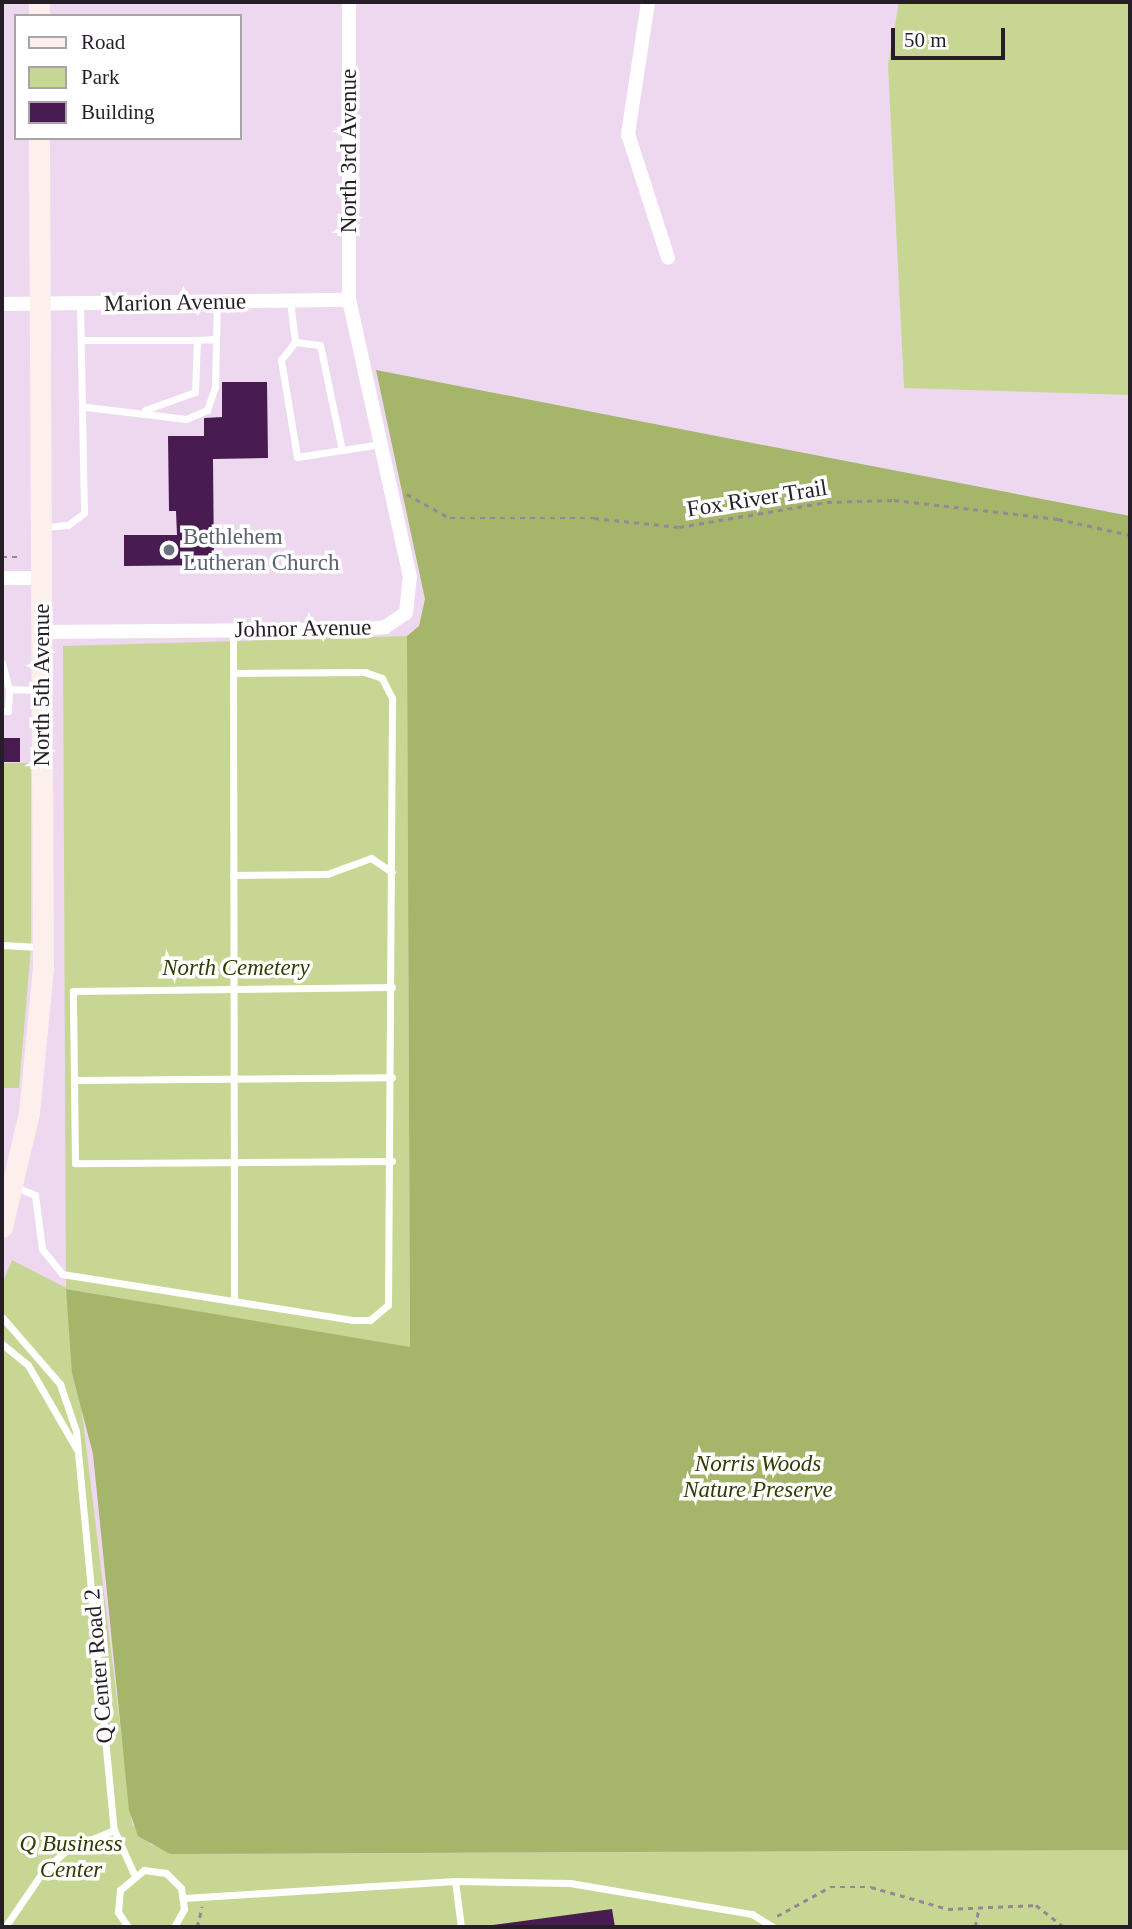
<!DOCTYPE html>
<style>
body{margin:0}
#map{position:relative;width:1132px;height:1929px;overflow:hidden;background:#edd8f0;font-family:Georgia,serif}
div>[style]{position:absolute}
.green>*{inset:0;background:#c7d793}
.forest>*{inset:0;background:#a5b56a}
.building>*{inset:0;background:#481c50;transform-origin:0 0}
.path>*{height:2.5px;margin-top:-1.25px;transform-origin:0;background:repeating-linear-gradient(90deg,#968698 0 5px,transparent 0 10px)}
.service>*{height:7px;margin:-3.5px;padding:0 3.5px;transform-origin:3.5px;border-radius:3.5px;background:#fff}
.minor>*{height:14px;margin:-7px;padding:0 7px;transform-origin:7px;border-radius:7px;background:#fff}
.secondary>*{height:21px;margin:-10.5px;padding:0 10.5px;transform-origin:10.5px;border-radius:10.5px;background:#fdefec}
.dots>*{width:19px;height:19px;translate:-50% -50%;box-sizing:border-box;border:4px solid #fff;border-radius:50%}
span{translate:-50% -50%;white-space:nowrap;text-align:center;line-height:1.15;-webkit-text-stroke:7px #fff;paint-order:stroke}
.street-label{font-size:23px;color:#261e27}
.worship-label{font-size:23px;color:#5b616d}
.left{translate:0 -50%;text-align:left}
.park-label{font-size:23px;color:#323b00;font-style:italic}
.frame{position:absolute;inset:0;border:4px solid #261e27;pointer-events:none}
.legend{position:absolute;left:14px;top:14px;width:228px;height:126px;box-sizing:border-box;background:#fff;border:2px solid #a8a5a9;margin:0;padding:9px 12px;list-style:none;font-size:21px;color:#261e27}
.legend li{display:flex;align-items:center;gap:14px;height:35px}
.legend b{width:35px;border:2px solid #a8a5a9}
.scale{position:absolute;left:891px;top:28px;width:114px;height:32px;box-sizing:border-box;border:4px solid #261e27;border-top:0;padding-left:9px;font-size:21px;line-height:24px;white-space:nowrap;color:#261e27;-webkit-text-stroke:5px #fff;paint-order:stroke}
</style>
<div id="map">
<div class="green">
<div style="clip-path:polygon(899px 2px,1130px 2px,1130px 395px,904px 388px,888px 65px)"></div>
<div style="clip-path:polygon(407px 636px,410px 1348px,67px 1289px,132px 1824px,151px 1845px,193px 1854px,1130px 1850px,1130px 1927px,2px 1927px,2px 1284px,12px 1260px,66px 1288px,63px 646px)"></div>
<div style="clip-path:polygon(2px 763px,31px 763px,31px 947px,19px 1088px,2px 1088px)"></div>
</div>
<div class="forest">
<div style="clip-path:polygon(376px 370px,1130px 516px,1130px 1850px,170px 1854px,138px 1836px,129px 1810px,93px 1454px,72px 1373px,66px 1289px,410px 1347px,407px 636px,419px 626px,425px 599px)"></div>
</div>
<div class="building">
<div style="clip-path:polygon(222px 382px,267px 382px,268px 458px,213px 459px,214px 565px,124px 566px,124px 535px,177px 535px,176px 511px,169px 511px,168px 436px,204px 436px,204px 418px,222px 417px)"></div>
<div style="left:2px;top:738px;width:18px;height:24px"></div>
<div style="clip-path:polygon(612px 1909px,615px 1927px,485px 1927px,485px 1926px)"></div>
</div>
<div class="path">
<div style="left:407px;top:494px;width:49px;rotate:29.2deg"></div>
<div style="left:450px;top:518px;width:144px"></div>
<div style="left:594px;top:518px;width:85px;rotate:6deg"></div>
<div style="left:679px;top:527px;width:150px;rotate:-9.6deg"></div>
<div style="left:827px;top:502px;width:67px;rotate:-1.7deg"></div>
<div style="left:894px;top:500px;width:165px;rotate:6.6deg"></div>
<div style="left:1058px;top:519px;width:74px;rotate:12.5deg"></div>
<div style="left:2px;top:557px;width:19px"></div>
<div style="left:777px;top:1916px;width:60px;rotate:-28.7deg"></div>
<div style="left:830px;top:1887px;width:41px"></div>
<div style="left:871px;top:1887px;width:80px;rotate:15.9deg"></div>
<div style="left:948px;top:1909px;width:88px;rotate:-2.6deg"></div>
<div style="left:1036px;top:1905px;width:36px;rotate:38deg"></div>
<div style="left:197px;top:1927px;width:21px;rotate:-76deg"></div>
<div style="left:975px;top:1927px;width:20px;rotate:-79deg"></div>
</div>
<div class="service">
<div style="left:290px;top:301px;width:41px;rotate:83deg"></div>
<div style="left:295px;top:342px;width:23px;rotate:128deg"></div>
<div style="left:281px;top:360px;width:98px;rotate:80.6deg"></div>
<div style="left:297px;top:457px;width:85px;rotate:-8.8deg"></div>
<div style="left:82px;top:340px;width:115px"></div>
<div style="left:295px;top:342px;width:25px;rotate:7deg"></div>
<div style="left:320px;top:345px;width:107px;rotate:78.2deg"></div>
<div style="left:86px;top:407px;width:101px;rotate:6.8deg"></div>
<div style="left:186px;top:419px;width:23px;rotate:-23deg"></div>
<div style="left:207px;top:410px;width:24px;rotate:-71deg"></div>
<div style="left:215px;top:387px;width:85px;rotate:-88.7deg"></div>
<div style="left:145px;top:410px;width:53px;rotate:-19.8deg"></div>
<div style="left:195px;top:392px;width:52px;rotate:-87.8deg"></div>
<div style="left:197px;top:340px;width:19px;rotate:-3deg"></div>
<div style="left:45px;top:527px;width:23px;rotate:-5deg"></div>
<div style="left:68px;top:525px;width:20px;rotate:-37deg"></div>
<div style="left:84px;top:513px;width:208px;rotate:-91.1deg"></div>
<div style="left:233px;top:630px;width:671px;rotate:89.91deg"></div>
<div style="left:2px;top:663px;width:27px;rotate:75deg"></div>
<div style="left:9px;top:689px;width:29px;rotate:2deg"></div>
<div style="left:2px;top:711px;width:6px"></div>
<div style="left:8px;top:711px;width:22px;rotate:-87deg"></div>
<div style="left:233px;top:875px;width:94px;rotate:-0.6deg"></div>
<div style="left:327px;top:874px;width:47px;rotate:-20deg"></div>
<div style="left:371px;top:858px;width:25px;rotate:34deg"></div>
<div style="left:2px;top:945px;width:37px;rotate:3deg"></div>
<div style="left:74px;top:1080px;width:318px;rotate:-0.5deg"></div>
<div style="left:392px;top:1161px;width:317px;rotate:179.6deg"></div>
<div style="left:75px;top:1163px;width:172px;rotate:-90.7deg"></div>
<div style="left:73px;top:991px;width:319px;rotate:-0.7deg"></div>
<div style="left:13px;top:1186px;width:24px;rotate:22deg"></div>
<div style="left:35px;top:1195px;width:54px;rotate:82.6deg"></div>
<div style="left:42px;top:1249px;width:32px;rotate:51deg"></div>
<div style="left:62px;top:1274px;width:295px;rotate:9deg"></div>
<div style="left:353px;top:1320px;width:17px"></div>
<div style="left:370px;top:1320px;width:23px;rotate:-40deg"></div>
<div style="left:388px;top:1305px;width:607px;rotate:-89.62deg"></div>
<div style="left:392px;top:698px;width:22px;rotate:-117deg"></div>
<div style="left:382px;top:678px;width:18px;rotate:-161deg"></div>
<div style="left:365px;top:672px;width:132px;rotate:179.6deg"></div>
<div style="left:2px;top:1317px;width:89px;rotate:49.1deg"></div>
<div style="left:60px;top:1384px;width:50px;rotate:71.2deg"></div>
<div style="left:76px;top:1431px;width:401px;rotate:84.6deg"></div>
<div style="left:114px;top:1830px;width:48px;rotate:65.6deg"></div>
<div style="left:2px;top:1344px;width:33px;rotate:39deg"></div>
<div style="left:28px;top:1365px;width:98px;rotate:60deg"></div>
<div style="left:455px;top:1881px;width:46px;rotate:82.6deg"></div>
<div style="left:184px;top:1898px;width:272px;rotate:-3.6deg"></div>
<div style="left:455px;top:1881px;width:115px;rotate:1deg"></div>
<div style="left:570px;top:1883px;width:185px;rotate:9.7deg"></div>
<div style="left:752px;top:1914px;width:25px;rotate:32deg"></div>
<div style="left:5px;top:1927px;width:69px;rotate:-55.6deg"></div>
<div style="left:44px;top:1870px;width:32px;rotate:-41deg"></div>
<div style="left:68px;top:1849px;width:50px;rotate:-22.4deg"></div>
<div style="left:128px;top:1927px;width:18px;rotate:-124deg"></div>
<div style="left:118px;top:1912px;width:22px;rotate:-85deg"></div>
<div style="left:120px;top:1890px;width:31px;rotate:-40deg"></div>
<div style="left:144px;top:1870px;width:22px;rotate:8deg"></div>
<div style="left:166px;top:1873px;width:21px;rotate:45deg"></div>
<div style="left:181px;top:1888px;width:21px;rotate:82deg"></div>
<div style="left:184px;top:1909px;width:21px;rotate:119deg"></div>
</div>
<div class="minor">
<div style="left:648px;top:2px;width:134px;rotate:98.6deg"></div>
<div style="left:628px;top:134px;width:130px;rotate:72.1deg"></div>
<div style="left:2px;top:304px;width:347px;rotate:-0.7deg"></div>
<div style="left:2px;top:578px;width:39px"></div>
<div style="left:42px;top:632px;width:325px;rotate:-0.5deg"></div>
<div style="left:367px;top:629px;width:18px;rotate:-6deg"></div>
<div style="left:385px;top:627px;width:25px;rotate:-34deg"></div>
<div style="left:406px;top:613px;width:36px;rotate:-84deg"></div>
<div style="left:410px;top:577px;width:284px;rotate:-102.4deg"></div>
<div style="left:349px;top:300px;width:298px;rotate:-90deg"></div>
</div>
<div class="secondary">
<div style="left:39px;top:16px;width:14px;rotate:-90deg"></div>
<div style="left:2px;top:1227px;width:117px;rotate:-76.7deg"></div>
<div style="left:29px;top:1113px;width:146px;rotate:-84.5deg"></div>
<div style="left:43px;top:968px;width:830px;rotate:-90.28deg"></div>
</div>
<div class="dots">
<div style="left:169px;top:550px;background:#6b7280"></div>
</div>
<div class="street-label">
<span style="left:349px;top:151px;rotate:-90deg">North 3rd Avenue</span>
<span style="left:175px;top:303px;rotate:-1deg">Marion Avenue</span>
<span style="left:757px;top:499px;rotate:-9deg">Fox River Trail</span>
<span style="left:303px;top:629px;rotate:-1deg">Johnor Avenue</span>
<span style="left:42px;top:685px;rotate:-90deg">North 5th Avenue</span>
<span style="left:99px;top:1666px;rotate:-95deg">Q Center Road 2</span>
</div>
<div class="worship-label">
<span class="left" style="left:183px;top:550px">Bethlehem<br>Lutheran Church</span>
</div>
<div class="park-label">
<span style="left:236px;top:968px">North Cemetery</span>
<span style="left:758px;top:1477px">Norris Woods<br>Nature Preserve</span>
<span style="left:71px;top:1857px">Q Business<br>Center</span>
</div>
<div class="frame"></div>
<ul class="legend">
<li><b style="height:9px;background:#fdefec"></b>Road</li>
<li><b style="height:19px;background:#c7d793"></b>Park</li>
<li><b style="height:19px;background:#481c50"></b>Building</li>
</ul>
<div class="scale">50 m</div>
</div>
